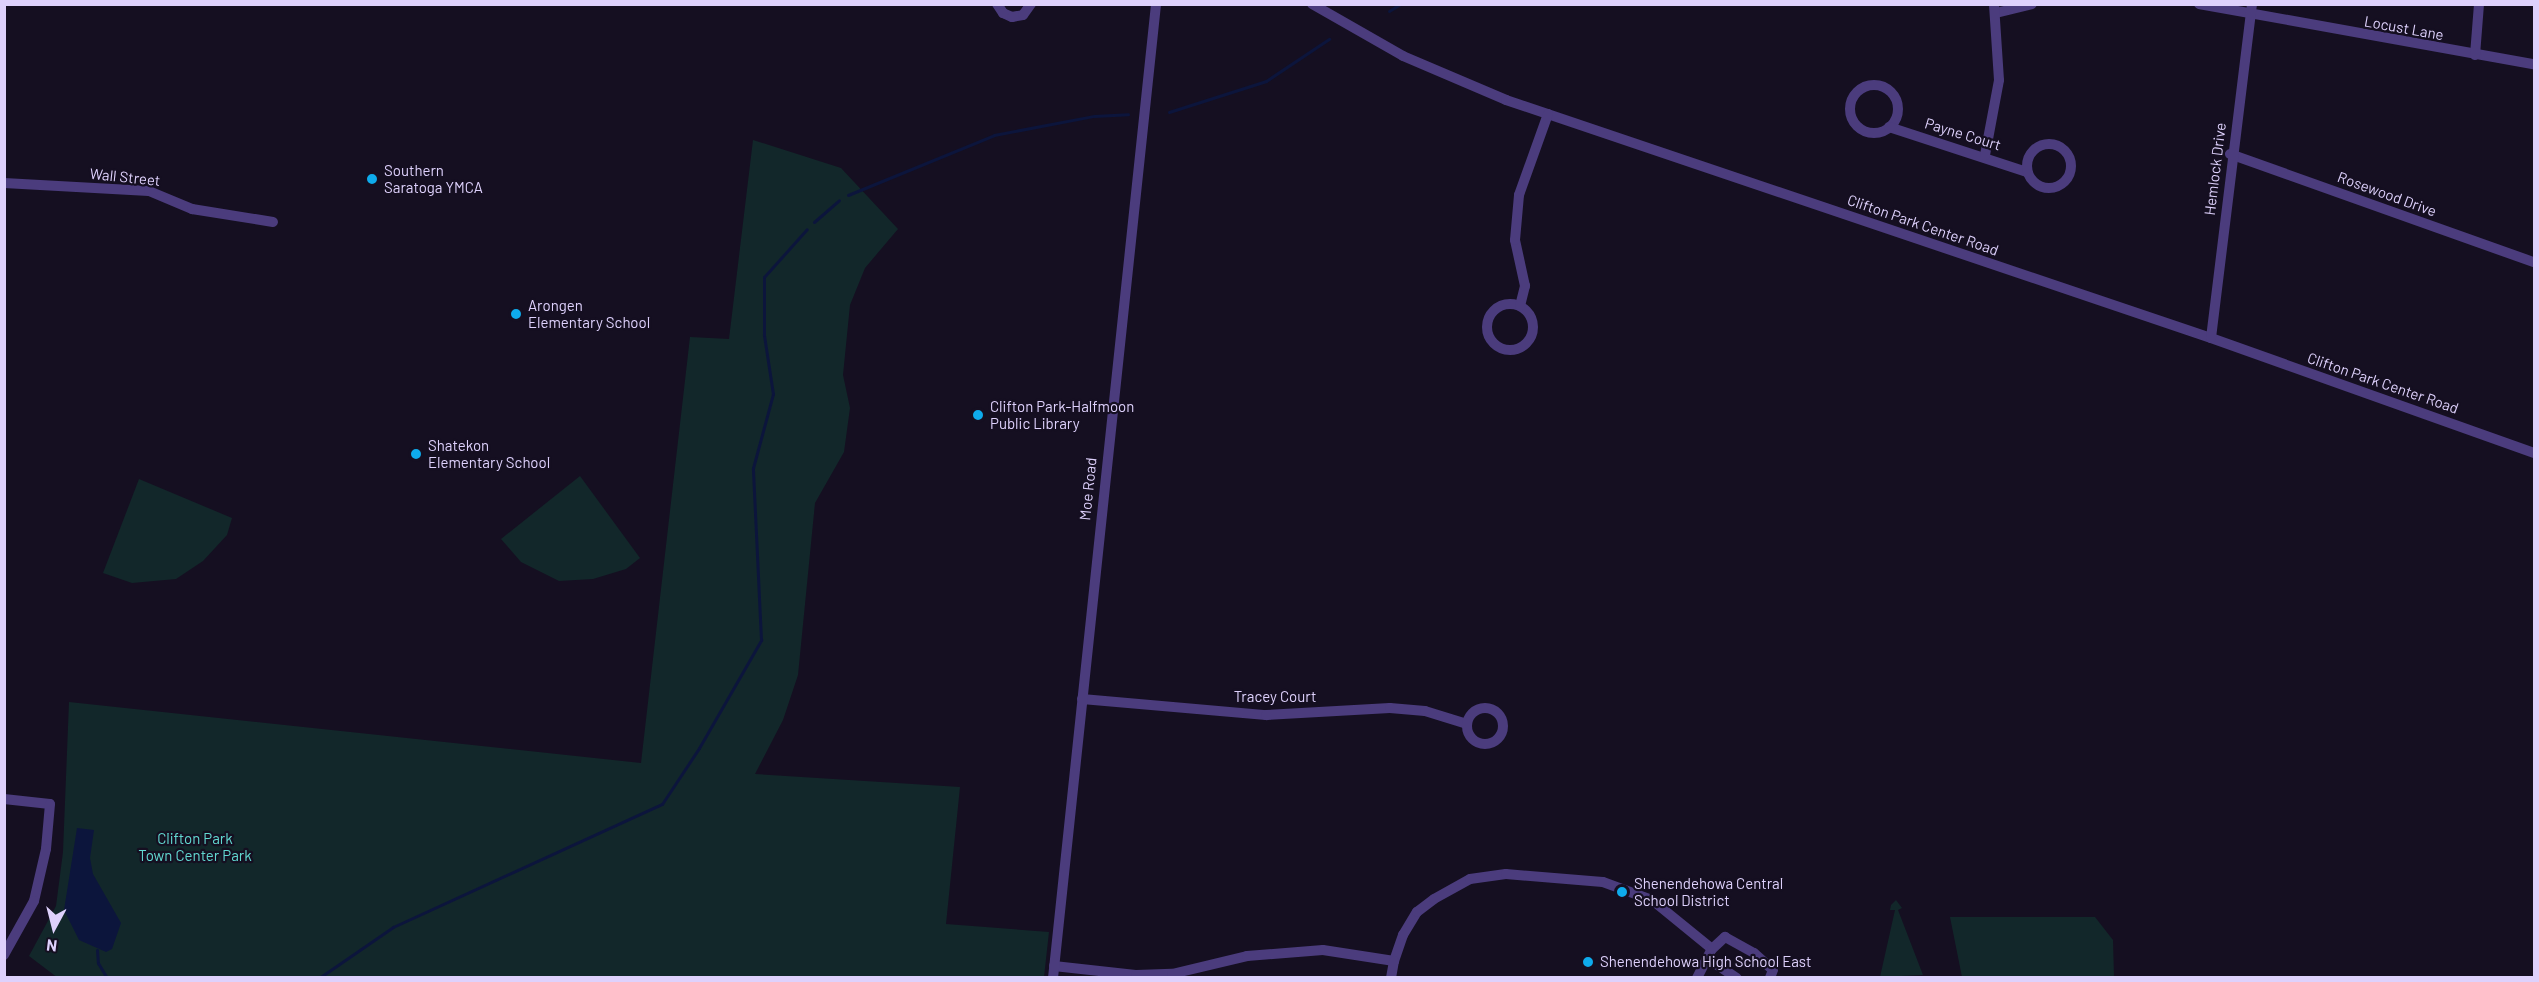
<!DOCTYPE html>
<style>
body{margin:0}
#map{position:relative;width:2539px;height:982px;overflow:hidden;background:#150f21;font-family:Barlow,sans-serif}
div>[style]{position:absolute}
.green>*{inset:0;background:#12272a}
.water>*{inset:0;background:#0c153c}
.stream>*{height:3px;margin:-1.5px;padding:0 1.5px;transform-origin:1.5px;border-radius:1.5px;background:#0c153c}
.minor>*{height:10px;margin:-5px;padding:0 5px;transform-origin:5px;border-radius:5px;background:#4b3c7d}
.minor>.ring{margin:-5px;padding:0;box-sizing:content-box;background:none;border:10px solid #4b3c7d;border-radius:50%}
.dots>*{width:16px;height:16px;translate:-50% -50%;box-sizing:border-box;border:3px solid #150f21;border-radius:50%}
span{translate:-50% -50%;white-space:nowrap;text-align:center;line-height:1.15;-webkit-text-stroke:4.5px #150f21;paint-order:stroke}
.street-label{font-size:15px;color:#ded1fc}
.poi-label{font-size:15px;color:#ded1fc}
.left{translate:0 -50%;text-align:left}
.park-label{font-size:15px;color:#62d8d1}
.frame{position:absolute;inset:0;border:6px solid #ded1fc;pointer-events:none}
.north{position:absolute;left:24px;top:898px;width:60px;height:60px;-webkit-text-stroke:4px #150f21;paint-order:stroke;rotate:187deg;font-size:16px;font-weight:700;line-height:24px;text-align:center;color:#ded1fc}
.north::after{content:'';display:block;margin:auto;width:21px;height:27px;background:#ded1fc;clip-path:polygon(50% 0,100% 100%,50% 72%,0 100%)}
</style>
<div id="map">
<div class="green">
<div style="clip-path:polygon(753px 140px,841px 168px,898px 229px,865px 268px,850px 305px,843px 375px,850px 408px,844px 452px,815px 503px,798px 675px,783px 720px,755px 774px,960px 787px,946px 924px,1049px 932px,1044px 977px,58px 978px,29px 956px,56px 906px,63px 852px,69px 702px,641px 763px,690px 337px,729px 339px)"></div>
<div style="clip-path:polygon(580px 476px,640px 558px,626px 569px,593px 579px,559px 581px,521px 562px,501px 539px)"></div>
<div style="clip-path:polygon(139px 479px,232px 518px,227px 535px,203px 561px,176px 579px,132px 583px,103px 573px)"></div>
<div style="clip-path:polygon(1896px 900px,1902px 908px,1898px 910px,1923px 975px,1880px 977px,1895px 910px,1890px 910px,1891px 905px)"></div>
<div style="clip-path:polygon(1950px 917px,2095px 917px,2113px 940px,2114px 977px,1962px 977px)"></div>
</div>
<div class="water">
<div style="clip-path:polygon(77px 828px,94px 830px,90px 858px,93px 874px,121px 923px,112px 949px,106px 952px,79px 940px,64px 910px)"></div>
</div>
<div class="stream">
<div style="left:1389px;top:11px;width:13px;rotate:-32deg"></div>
<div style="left:1169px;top:112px;width:102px;rotate:-17.7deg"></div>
<div style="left:1266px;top:81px;width:76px;rotate:-33.7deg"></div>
<div style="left:848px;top:195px;width:158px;rotate:-22.3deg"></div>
<div style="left:994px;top:135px;width:102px;rotate:-10.8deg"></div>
<div style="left:1094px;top:116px;width:34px;rotate:-3deg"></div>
<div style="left:814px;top:222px;width:33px;rotate:-41deg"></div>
<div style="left:97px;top:950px;width:13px;rotate:86deg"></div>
<div style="left:98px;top:963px;width:17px;rotate:59deg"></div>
<div style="left:319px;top:978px;width:90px;rotate:-34.6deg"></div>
<div style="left:393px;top:927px;width:296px;rotate:-24.6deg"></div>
<div style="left:662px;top:804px;width:67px;rotate:-56.5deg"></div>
<div style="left:699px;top:748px;width:125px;rotate:-60.1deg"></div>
<div style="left:761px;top:640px;width:172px;rotate:-92.7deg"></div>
<div style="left:753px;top:468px;width:77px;rotate:-74.9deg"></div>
<div style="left:773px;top:394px;width:60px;rotate:-98.7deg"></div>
<div style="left:764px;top:335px;width:58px;rotate:-90deg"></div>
<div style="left:764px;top:277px;width:64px;rotate:-48.1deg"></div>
</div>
<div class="minor">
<div style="left:997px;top:4px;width:11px;rotate:56deg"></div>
<div style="left:1003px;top:13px;width:10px;rotate:24deg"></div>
<div style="left:1012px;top:17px;width:11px;rotate:-10deg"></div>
<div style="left:1023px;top:15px;width:14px;rotate:-54deg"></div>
<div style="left:1312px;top:4px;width:105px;rotate:29.7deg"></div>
<div style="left:1403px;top:56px;width:112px;rotate:23.1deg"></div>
<div style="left:1506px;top:100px;width:744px;rotate:18.65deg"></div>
<div style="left:2211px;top:338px;width:343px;rotate:19.6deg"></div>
<div style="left:2199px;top:4px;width:340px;rotate:10.2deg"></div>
<div style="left:1996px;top:13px;width:37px;rotate:-14deg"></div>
<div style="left:2475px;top:55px;width:51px;rotate:-85.5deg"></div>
<div class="ring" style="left:1850px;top:85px;width:38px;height:38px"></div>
<div style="left:1889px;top:127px;width:145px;rotate:18.1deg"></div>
<div class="ring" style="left:2027px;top:144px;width:34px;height:34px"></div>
<div style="left:2230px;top:154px;width:323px;rotate:19.6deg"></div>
<div style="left:1985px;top:155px;width:76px;rotate:-79.4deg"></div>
<div style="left:1999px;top:80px;width:76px;rotate:-93.8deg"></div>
<div style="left:4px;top:183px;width:145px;rotate:3.2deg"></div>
<div style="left:149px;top:191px;width:47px;rotate:22.7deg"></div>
<div style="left:192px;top:209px;width:82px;rotate:9.1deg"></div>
<div class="ring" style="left:1487px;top:304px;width:36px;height:36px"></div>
<div style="left:1520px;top:306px;width:21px;rotate:-76deg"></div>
<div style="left:1525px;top:286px;width:47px;rotate:-102.3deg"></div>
<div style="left:1515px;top:240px;width:45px;rotate:-84.9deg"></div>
<div style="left:1519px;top:195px;width:86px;rotate:-70.3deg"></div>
<div style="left:2211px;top:338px;width:337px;rotate:-83deg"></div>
<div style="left:1082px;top:699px;width:185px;rotate:5deg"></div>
<div style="left:1266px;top:715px;width:124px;rotate:-3.2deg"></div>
<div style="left:1390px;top:708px;width:35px;rotate:5deg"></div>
<div style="left:1425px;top:711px;width:44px;rotate:17.2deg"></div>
<div class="ring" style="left:1467px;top:708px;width:26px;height:26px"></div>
<div style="left:4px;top:799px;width:46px;rotate:6.2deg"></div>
<div style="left:50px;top:804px;width:45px;rotate:95.1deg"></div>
<div style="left:46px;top:849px;width:53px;rotate:103deg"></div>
<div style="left:34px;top:901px;width:62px;rotate:119.1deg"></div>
<div style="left:1707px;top:958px;width:36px;rotate:34deg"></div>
<div style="left:1394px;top:961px;width:28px;rotate:-71deg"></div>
<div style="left:1403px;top:935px;width:27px;rotate:-59deg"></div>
<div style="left:1417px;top:912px;width:21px;rotate:-37deg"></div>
<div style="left:1434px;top:899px;width:41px;rotate:-29.1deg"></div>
<div style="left:1470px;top:879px;width:36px;rotate:-8deg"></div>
<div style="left:1506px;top:874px;width:97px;rotate:4.7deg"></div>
<div style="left:1603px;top:882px;width:52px;rotate:20.2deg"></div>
<div style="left:1652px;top:900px;width:77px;rotate:39.2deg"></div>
<div style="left:1054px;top:966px;width:82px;rotate:6.3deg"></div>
<div style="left:1136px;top:975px;width:36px;rotate:-2deg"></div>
<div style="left:1172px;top:974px;width:77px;rotate:-13.5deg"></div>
<div style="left:1247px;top:956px;width:76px;rotate:-4.5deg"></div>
<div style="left:1323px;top:950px;width:72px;rotate:8.8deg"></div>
<div style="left:1394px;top:961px;width:17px;rotate:100deg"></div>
<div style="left:1053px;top:978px;width:979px;rotate:-83.96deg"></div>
<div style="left:1697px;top:978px;width:33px;rotate:-63deg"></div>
<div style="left:1712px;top:949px;width:18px;rotate:-43deg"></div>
<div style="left:1725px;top:937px;width:33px;rotate:29deg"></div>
<div style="left:1754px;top:953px;width:25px;rotate:42deg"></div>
<div style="left:1773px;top:970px;width:9px;rotate:111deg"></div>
</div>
<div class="dots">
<div style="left:372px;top:179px;background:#0eabec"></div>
<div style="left:516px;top:314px;background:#0eabec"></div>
<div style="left:978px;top:415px;background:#0eabec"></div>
<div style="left:416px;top:454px;background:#0eabec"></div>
<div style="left:1622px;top:892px;background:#0eabec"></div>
<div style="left:1588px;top:962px;background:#0eabec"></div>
</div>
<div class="street-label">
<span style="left:2404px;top:28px;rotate:10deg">Locust Lane</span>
<span style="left:1963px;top:134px;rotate:17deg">Payne Court</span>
<span style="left:2215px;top:169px;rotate:-83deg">Hemlock Drive</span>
<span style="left:125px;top:177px;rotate:6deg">Wall Street</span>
<span style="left:2387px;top:194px;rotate:20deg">Rosewood Drive</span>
<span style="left:1923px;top:225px;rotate:19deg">Clifton Park Center Road</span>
<span style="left:2383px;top:383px;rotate:19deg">Clifton Park Center Road</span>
<span style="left:1088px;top:489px;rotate:-84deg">Moe Road</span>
<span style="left:1275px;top:697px">Tracey Court</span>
</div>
<div class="poi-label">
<span class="left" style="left:384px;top:179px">Southern<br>Saratoga YMCA</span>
<span class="left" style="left:528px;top:314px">Arongen<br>Elementary School</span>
<span class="left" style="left:990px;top:415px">Clifton Park-Halfmoon<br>Public Library</span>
<span class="left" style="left:428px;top:454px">Shatekon<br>Elementary School</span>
<span class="left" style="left:1634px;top:892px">Shenendehowa Central<br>School District</span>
<span class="left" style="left:1600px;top:962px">Shenendehowa High School East</span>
</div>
<div class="park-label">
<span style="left:195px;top:847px">Clifton Park<br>Town Center Park</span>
</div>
<div class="frame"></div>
<div class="north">N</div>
</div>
